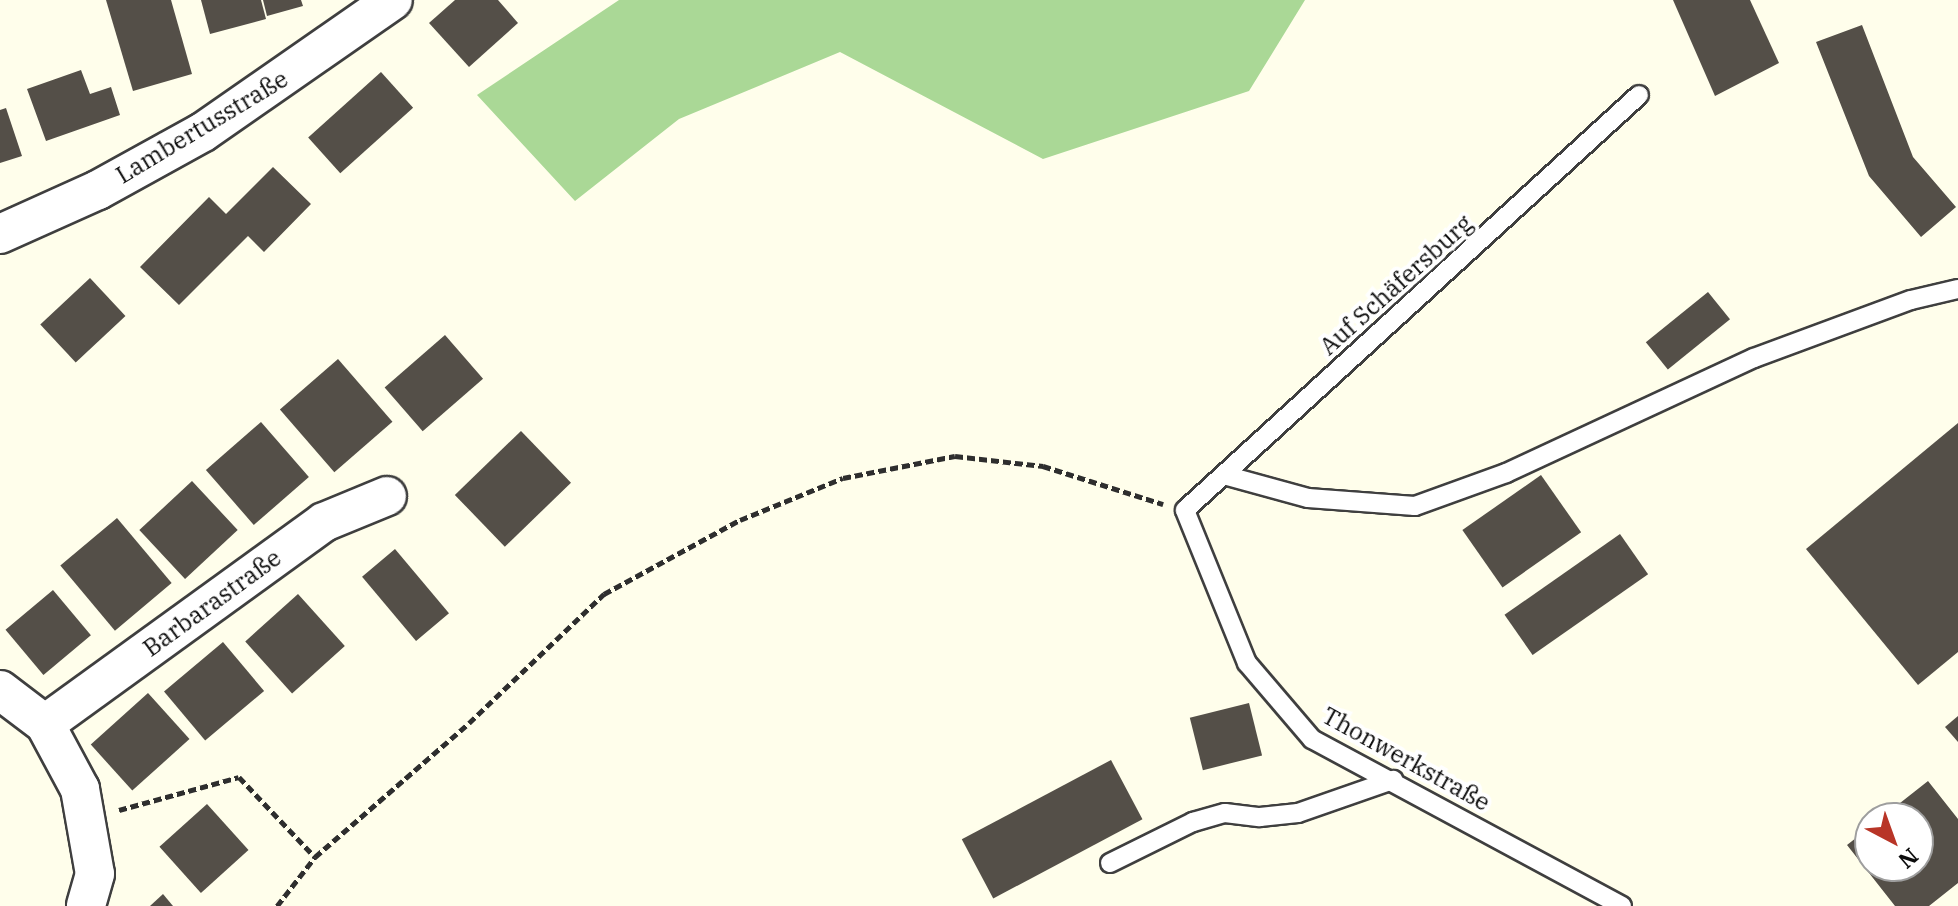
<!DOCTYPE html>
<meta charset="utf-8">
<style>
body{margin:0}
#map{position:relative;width:1958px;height:906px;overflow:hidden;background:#fffeeb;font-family:"IBM Plex Serif",serif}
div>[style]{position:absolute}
.forest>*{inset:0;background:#aad896}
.building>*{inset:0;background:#544f48;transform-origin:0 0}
.path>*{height:5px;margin-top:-2.5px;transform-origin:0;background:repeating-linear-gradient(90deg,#2e2e2e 0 8px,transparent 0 12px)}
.roads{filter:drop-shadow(2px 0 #3f3f3f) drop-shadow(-2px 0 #3f3f3f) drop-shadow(0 2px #3f3f3f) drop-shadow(0 -2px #3f3f3f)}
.service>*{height:18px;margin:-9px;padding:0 9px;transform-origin:9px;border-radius:9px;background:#fff}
.minor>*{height:38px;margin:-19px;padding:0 19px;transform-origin:19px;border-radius:19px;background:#fff}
span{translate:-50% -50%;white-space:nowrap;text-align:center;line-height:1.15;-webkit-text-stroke:8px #fff;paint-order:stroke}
.street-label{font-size:24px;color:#0c0c0c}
.north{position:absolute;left:1854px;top:802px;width:80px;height:80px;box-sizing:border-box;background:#fff;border:2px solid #9e9e9e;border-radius:50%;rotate:139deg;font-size:22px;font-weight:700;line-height:32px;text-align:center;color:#0c0c0c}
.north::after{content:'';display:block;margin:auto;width:28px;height:36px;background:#b83527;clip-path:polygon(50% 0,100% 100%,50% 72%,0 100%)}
</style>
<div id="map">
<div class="forest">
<div style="clip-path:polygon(619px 0,1305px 0,1249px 91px,1043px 159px,840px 52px,679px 119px,575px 201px,477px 95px)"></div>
</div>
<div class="building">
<div style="clip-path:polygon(106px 0,171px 0,192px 74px,133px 91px)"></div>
<div style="clip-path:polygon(201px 0,261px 0,266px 19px,210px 34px)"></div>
<div style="clip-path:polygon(263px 0,301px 0,303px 6px,267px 16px)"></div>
<div style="clip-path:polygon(455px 0,498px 0,518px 23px,469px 67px,429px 23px)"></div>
<div style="clip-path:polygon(1673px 0,1750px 0,1779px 63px,1715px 96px)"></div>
<div style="clip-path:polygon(1862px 25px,1913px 157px,1956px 207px,1921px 237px,1869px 176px,1816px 42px)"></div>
<div style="clip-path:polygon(81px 70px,90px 94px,111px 87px,120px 115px,46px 141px,27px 89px)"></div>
<div style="left:381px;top:72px;width:48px;height:98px;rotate:48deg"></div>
<div style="clip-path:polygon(6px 108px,22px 156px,0 163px,0 110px)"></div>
<div style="clip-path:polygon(273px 167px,311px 204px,264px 252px,248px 236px,179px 305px,140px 267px,209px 197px,226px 214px)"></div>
<div style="left:90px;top:278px;width:52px;height:68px;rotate:47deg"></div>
<div style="left:1708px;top:292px;width:35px;height:80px;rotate:51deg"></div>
<div style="left:445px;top:335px;width:58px;height:80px;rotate:49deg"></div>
<div style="left:338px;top:359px;width:83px;height:77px;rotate:49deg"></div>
<div style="left:261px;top:422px;width:73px;height:73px;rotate:49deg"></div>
<div style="clip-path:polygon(1958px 423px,1958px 652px,1918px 685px,1806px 549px)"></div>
<div style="left:521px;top:431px;width:72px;height:92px;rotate:46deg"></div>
<div style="left:1541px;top:475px;width:70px;height:96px;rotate:55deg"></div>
<div style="left:192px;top:481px;width:67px;height:72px;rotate:47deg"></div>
<div style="left:117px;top:518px;width:85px;height:74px;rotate:50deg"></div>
<div style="left:1620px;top:534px;width:49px;height:141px;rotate:55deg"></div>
<div style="left:395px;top:549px;width:84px;height:43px;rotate:50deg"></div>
<div style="left:53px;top:590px;width:59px;height:62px;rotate:50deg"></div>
<div style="left:298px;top:594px;width:70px;height:71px;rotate:48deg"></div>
<div style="left:223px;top:642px;width:64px;height:77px;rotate:50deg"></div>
<div style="left:148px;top:693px;width:62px;height:77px;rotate:48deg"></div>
<div style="left:1249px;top:703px;width:54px;height:61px;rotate:76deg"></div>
<div style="clip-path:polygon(1958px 716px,1958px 742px,1945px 727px)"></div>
<div style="left:1111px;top:760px;width:67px;height:169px;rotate:62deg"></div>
<div style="clip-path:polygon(1928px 781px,1958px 819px,1958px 883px,1929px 906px,1895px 906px,1847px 845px,1870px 827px,1870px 866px,1918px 866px,1918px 818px,1881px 818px)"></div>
<div style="left:207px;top:804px;width:62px;height:64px;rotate:48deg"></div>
<div style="clip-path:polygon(163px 894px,173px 906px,150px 906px)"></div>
</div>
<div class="path">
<div style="left:119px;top:810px;width:124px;rotate:-15.4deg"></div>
<div style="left:239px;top:777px;width:110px;rotate:46.5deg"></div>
<div style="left:277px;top:906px;width:62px;rotate:-52.2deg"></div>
<div style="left:315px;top:857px;width:204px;rotate:-41deg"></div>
<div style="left:469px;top:723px;width:187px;rotate:-43.7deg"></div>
<div style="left:604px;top:594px;width:155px;rotate:-28.6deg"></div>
<div style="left:740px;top:520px;width:111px;rotate:-22.2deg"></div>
<div style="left:843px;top:478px;width:114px;rotate:-11.1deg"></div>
<div style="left:955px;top:456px;width:89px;rotate:6.5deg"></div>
<div style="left:1043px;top:466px;width:126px;rotate:17.6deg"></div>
</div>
<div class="roads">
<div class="service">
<div style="left:1224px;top:475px;width:87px;rotate:15.3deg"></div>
<div style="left:1308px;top:498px;width:107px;rotate:4.3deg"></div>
<div style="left:1415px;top:506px;width:97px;rotate:-19.9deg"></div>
<div style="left:1506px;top:473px;width:273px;rotate:-24.9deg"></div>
<div style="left:1754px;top:358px;width:167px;rotate:-20.3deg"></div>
<div style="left:1911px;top:300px;width:48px;rotate:-13.2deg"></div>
<div style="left:1110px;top:863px;width:93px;rotate:-26.3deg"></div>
<div style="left:1193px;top:822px;width:33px;rotate:-16deg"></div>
<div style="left:1225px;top:813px;width:35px;rotate:7deg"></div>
<div style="left:1260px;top:817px;width:38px;rotate:-6deg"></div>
<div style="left:1298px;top:813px;width:101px;rotate:-19.2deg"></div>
<div style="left:1622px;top:906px;width:352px;rotate:-151.7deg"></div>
<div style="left:1312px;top:739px;width:100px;rotate:-130.5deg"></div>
<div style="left:1247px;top:663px;width:165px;rotate:-112.1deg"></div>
<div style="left:1185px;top:510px;width:615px;rotate:-42.43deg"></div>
</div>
<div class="minor">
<div style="left:0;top:234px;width:107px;rotate:-24.2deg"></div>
<div style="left:98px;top:190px;width:120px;rotate:-28.9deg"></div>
<div style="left:203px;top:132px;width:231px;rotate:-34.8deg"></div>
<div style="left:0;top:690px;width:56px;rotate:37.1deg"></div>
<div style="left:45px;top:724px;width:74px;rotate:61.7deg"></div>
<div style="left:80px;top:789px;width:86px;rotate:80deg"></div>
<div style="left:95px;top:874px;width:33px;rotate:106deg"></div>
<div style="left:45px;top:724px;width:344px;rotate:-35.9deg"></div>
<div style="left:324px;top:522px;width:68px;rotate:-22.4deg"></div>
</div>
</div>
<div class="street-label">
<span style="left:202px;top:127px;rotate:-31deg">Lambertusstraße</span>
<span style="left:1396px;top:285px;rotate:-42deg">Auf Schäfersburg</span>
<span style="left:212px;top:603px;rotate:-36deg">Barbarastraße</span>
<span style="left:1406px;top:759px;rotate:29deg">Thonwerkstraße</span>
</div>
<div class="north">N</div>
</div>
